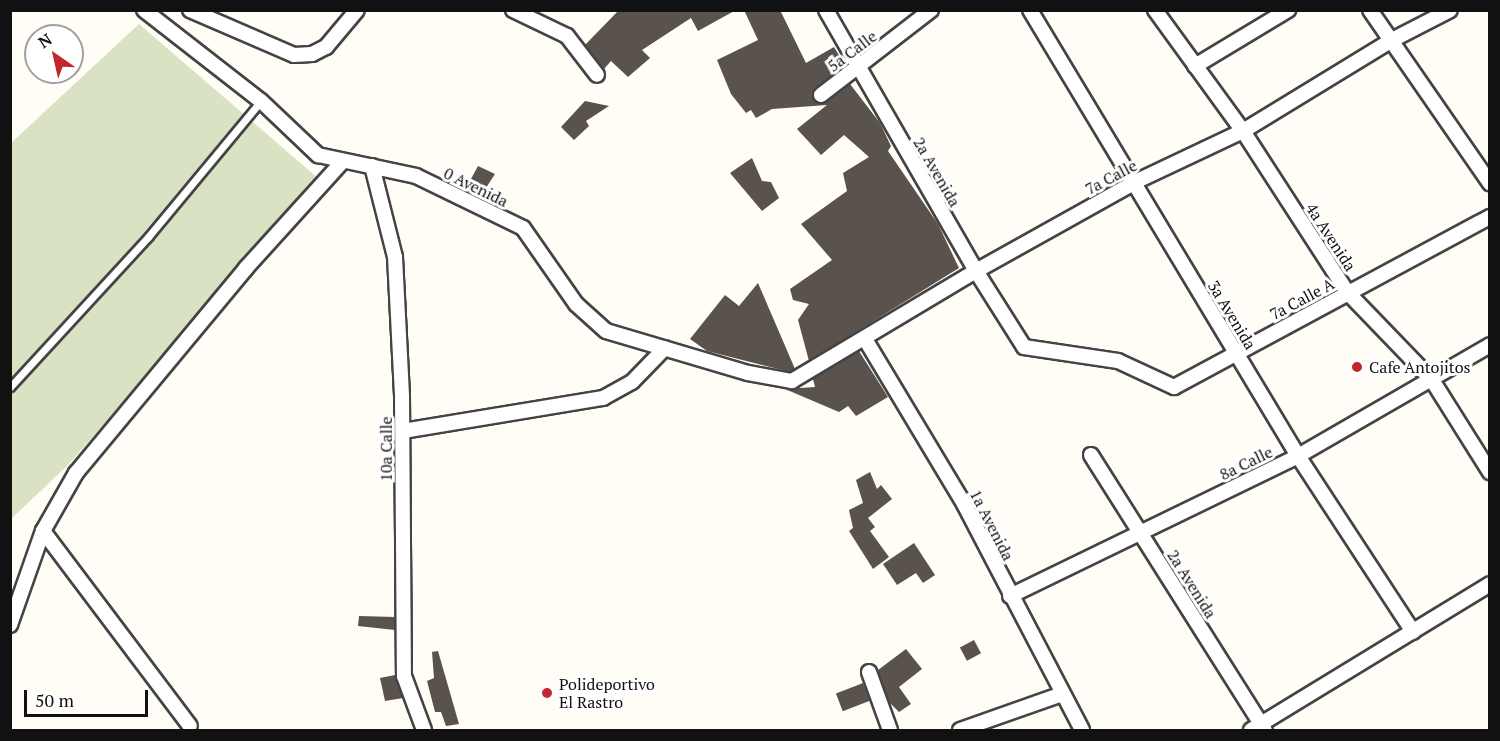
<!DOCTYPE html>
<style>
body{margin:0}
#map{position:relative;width:1500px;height:741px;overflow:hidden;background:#fffdf5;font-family:"PT Serif",serif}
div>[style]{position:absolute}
.cemetery>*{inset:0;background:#d9e3c4}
.building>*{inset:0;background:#5a524d;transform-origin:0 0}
.roads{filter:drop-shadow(2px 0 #444) drop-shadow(-2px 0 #444) drop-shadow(0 2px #444) drop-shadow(0 -2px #444)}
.service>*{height:7px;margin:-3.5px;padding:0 3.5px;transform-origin:3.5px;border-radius:3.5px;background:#fff}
.minor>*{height:14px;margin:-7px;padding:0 7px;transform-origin:7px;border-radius:7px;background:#fff}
.dots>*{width:16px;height:16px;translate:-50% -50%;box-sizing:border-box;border:3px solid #fff;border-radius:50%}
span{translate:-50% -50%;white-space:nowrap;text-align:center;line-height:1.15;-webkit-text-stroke:6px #fff;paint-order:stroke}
.street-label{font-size:16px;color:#111}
.poi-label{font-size:16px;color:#111}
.left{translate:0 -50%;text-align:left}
.frame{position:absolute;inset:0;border:12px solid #111;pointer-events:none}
.north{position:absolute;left:24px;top:24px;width:60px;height:60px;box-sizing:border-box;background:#fff;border:2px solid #a0a0a0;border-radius:50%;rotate:326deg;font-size:16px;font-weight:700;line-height:24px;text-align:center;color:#111}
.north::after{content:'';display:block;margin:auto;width:21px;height:27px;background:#c4262e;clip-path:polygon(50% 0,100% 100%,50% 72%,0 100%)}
.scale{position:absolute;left:24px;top:690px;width:124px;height:27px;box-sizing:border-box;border:3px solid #111;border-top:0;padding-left:8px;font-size:18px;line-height:21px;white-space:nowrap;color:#111;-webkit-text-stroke:4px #fff;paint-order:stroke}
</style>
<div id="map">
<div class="cemetery">
<div style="clip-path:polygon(139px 24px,319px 179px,67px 466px,11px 519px,11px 143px)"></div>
</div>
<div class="building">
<div style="clip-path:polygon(619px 10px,736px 10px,698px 31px,691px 18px,642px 50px,650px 58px,628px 77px,611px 61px,604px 69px,585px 45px)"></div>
<div style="clip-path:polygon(744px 10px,780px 10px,806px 63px,834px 47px,845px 65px,815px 88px,814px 100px,826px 102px,850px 84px,880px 123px,891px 146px,888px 151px,938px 224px,959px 268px,809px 361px,798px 320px,809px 304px,793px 300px,790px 289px,832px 260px,801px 224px,847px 191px,843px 173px,869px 157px,844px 135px,821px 155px,797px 129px,827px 105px,772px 109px,756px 118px,751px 110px,746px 113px,731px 94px,717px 60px,758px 40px)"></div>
<div style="clip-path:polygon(585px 101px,609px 106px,586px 121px,589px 126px,574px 140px,561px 127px)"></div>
<div style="clip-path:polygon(752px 158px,762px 181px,771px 182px,779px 198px,762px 211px,730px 173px)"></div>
<div style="clip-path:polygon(478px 166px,495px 174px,480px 197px,465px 190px)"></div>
<div style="clip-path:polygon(758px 283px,795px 369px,790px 372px,707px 351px,690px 339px,725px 295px,739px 306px)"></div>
<div style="clip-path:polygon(859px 351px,888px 397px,856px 416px,848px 406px,839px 412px,785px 389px,815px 387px,813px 379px)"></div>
<div style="clip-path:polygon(870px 472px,877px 489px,881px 485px,892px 499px,868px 518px,875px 527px,870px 531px,889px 557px,873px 569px,849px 531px,853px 528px,849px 510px,863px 503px,856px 480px)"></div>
<div style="clip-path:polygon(914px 543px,935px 575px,923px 583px,916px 573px,897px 585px,883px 564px)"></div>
<div style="clip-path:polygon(359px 616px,395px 617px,395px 630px,358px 626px)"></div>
<div style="left:974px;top:640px;width:15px;height:16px;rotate:62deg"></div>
<div style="clip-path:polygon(906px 649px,922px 669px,899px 687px,911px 704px,899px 712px,889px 702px,878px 670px)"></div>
<div style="clip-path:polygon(438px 651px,459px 724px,446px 726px,441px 712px,435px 712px,427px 681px,434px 678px,432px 652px)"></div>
<div style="clip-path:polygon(395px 675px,403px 698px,385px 701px,380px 678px)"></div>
<div style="left:863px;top:683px;width:19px;height:29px;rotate:69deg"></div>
</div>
<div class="roads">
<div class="service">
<div style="left:10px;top:387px;width:204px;rotate:-47.4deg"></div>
<div style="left:148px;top:237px;width:177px;rotate:-50.3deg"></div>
</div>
<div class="minor">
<div style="left:144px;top:10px;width:148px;rotate:37.9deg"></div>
<div style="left:261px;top:101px;width:79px;rotate:43.5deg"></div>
<div style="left:318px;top:155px;width:100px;rotate:12.1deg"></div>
<div style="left:416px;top:176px;width:119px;rotate:25.9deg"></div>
<div style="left:523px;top:228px;width:93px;rotate:55.1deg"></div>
<div style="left:576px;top:304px;width:40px;rotate:42deg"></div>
<div style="left:606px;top:331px;width:148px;rotate:16.5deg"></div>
<div style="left:748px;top:373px;width:45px;rotate:10.3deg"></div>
<div style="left:792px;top:381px;width:214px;rotate:-30.9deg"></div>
<div style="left:976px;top:271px;width:182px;rotate:-29.2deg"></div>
<div style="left:1135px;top:182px;width:119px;rotate:-25.3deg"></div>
<div style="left:1243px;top:131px;width:175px;rotate:-31.4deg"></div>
<div style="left:1392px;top:40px;width:65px;rotate:-27.3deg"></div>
<div style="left:190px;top:10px;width:113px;rotate:23.4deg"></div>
<div style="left:294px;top:55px;width:18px;rotate:-3deg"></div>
<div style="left:312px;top:54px;width:16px;rotate:-27deg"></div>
<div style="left:326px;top:47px;width:48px;rotate:-50deg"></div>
<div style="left:513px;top:10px;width:60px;rotate:25.7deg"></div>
<div style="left:567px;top:36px;width:49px;rotate:52.4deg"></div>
<div style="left:826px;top:10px;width:301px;rotate:60.1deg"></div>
<div style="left:976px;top:271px;width:90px;rotate:57.7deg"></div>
<div style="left:1024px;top:347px;width:95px;rotate:8.5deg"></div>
<div style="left:1118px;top:361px;width:62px;rotate:24.9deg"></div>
<div style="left:1174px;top:387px;width:359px;rotate:-28.3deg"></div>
<div style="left:1030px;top:10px;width:520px;rotate:59deg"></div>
<div style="left:1298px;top:456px;width:210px;rotate:56.8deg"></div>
<div style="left:1155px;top:10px;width:150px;rotate:54deg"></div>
<div style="left:1243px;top:131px;width:193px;rotate:57.1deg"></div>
<div style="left:1348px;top:293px;width:121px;rotate:46deg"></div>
<div style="left:1432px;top:380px;width:109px;rotate:57.8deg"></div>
<div style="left:1370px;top:10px;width:211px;rotate:55.3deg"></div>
<div style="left:1195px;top:66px;width:109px;rotate:-31.1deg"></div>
<div style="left:821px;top:95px;width:139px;rotate:-37.7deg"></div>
<div style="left:372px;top:166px;width:94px;rotate:75.8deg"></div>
<div style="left:395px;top:257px;width:140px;rotate:87.1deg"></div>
<div style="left:402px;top:397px;width:279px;rotate:89.6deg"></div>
<div style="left:404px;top:676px;width:58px;rotate:69.7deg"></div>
<div style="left:865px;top:339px;width:192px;rotate:59deg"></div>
<div style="left:964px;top:504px;width:255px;rotate:62.4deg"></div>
<div style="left:403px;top:431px;width:203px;rotate:-9.4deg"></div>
<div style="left:603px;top:398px;width:33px;rotate:-29deg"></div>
<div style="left:632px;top:382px;width:47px;rotate:-45.9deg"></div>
<div style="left:1091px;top:455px;width:325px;rotate:57.7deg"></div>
<div style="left:43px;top:531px;width:244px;rotate:53deg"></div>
<div style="left:1010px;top:596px;width:320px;rotate:-25.9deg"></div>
<div style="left:1298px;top:456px;width:222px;rotate:-30deg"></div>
<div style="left:10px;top:625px;width:100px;rotate:-70.7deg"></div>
<div style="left:43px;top:531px;width:67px;rotate:-60.4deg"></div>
<div style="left:76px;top:473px;width:266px;rotate:-50.3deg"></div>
<div style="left:246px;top:268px;width:144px;rotate:-47.8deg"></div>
<div style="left:869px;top:672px;width:62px;rotate:70.1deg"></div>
<div style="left:960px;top:730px;width:108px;rotate:-19.4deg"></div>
<div style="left:1251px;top:730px;width:280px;rotate:-31.4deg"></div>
</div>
</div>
<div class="dots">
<div style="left:1357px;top:367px;background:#c4262e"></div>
<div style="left:547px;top:693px;background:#c4262e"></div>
</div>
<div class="street-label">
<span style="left:852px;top:51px;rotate:-37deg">5a Calle</span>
<span style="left:937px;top:172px;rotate:60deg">2a Avenida</span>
<span style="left:1111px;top:177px;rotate:-28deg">7a Calle</span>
<span style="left:476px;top:187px;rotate:26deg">0 Avenida</span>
<span style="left:1331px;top:237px;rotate:57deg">4a Avenida</span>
<span style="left:1302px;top:299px;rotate:-28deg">7a Calle A</span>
<span style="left:1232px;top:315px;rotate:59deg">3a Avenida</span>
<span style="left:386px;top:449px;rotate:-90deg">10a Calle</span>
<span style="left:1246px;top:463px;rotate:-26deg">8a Calle</span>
<span style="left:992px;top:525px;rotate:63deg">1a Avenida</span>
<span style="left:1192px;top:584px;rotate:58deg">2a Avenida</span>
</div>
<div class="poi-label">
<span class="left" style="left:1369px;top:367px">Cafe Antojitos</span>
<span class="left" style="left:559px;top:693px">Polideportivo<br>El Rastro</span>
</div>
<div class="frame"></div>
<div class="north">N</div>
<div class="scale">50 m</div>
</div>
